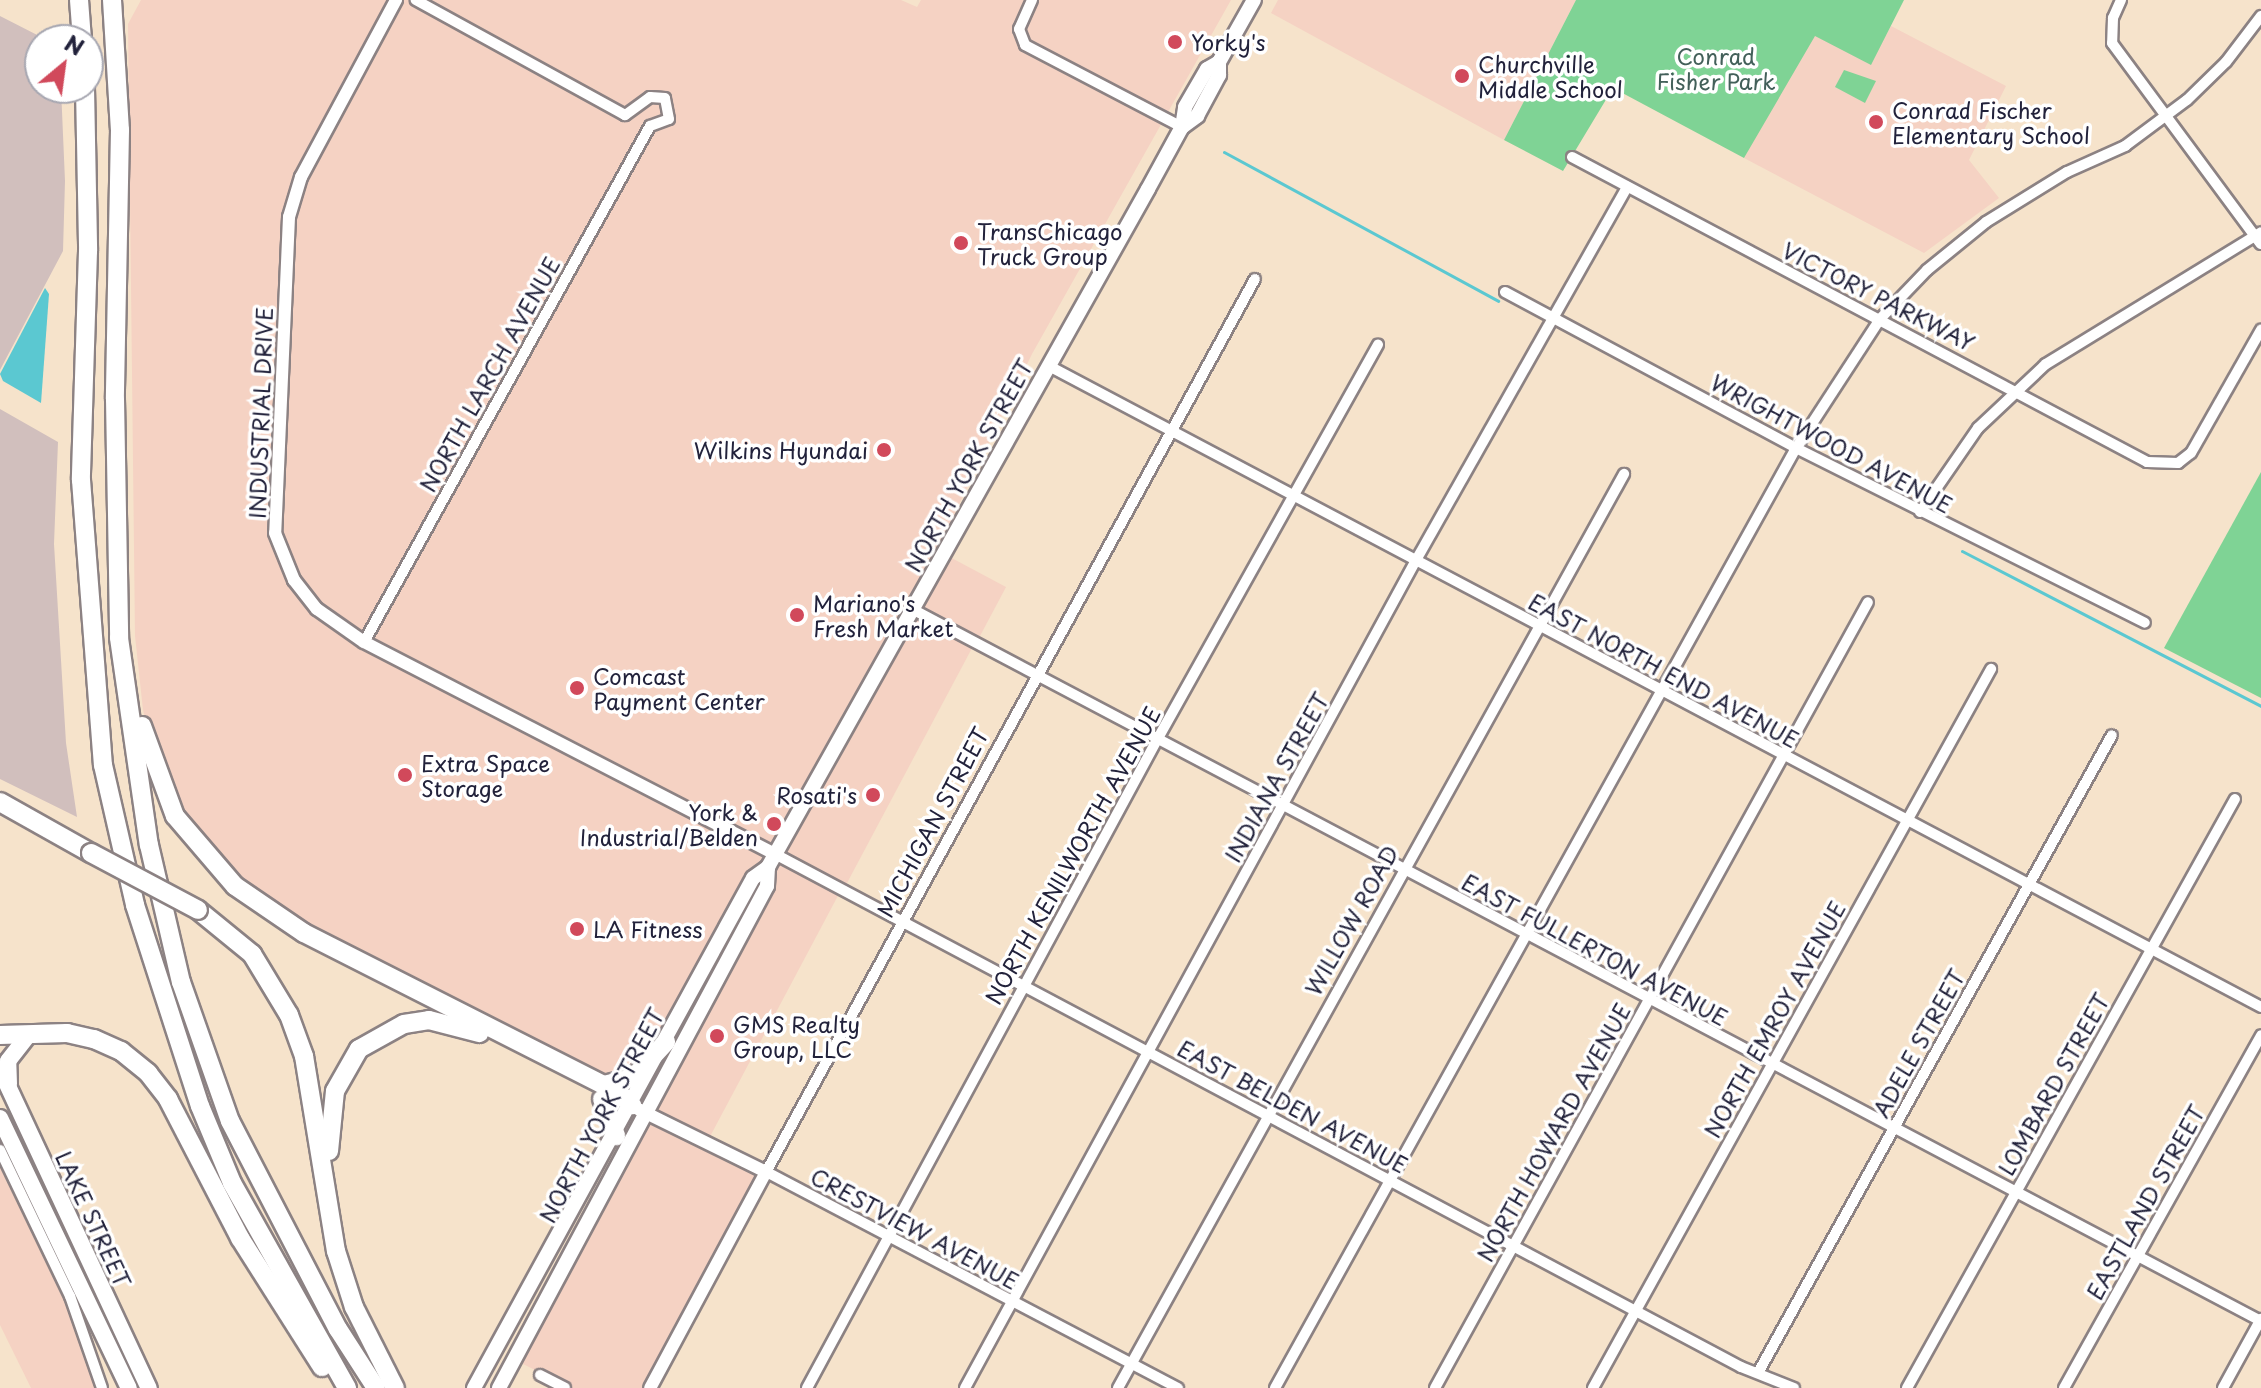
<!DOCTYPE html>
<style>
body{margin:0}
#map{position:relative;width:2261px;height:1388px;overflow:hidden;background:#f6e3cb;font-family:"Playpen Sans",sans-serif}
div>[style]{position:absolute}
.built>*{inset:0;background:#f5d2c3;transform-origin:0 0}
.industrial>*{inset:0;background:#d1bfbd}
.green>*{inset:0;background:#7fd395}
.water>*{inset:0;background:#5bc8d1}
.stream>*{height:3px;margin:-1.5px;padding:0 1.5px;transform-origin:1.5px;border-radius:1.5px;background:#5bc8d1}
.roads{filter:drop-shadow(2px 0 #8c8283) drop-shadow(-2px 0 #8c8283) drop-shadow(0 2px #8c8283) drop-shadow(0 -2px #8c8283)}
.minor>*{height:10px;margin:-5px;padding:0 5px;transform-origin:5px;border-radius:5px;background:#fff}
.tertiary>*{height:12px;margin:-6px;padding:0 6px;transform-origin:6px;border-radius:6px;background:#fff}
.secondary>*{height:14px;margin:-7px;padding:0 7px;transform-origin:7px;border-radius:7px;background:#fff}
.primary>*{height:16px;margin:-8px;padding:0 8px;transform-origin:8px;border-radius:8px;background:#fff}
.motorway>*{height:18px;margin:-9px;padding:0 9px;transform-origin:9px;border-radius:9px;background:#fff}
.bridges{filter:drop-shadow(2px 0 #8c8283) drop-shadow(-2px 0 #8c8283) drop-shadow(0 2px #8c8283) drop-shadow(0 -2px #8c8283)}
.motorway-bridge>*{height:18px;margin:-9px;padding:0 9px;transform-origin:9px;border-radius:9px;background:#fff}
.dots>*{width:22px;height:22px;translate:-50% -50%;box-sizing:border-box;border:4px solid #fff;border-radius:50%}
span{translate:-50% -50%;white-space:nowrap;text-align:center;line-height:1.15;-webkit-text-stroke:7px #fff;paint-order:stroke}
.poi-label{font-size:22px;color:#22223b}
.left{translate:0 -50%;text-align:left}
.right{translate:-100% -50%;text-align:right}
.park-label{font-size:22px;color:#43605a}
.street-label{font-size:22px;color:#22223b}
.north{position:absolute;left:24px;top:24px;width:80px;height:80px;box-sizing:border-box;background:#fff;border:2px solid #a7a7b1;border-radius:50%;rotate:29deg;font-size:22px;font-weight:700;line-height:32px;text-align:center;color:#22223b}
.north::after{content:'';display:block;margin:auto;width:28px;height:36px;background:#d1495b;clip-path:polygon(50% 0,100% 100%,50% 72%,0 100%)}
</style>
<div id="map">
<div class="built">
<div style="clip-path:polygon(141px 0,901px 0,917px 7px,921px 0,1231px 0,1032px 354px,912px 601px,641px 1098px,313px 931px,261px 899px,215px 860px,180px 813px,156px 760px,143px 710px,135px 636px,128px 24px)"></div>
<div style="clip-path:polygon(1278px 0,1576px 0,1504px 140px,1271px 13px)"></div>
<div style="clip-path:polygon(1891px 26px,2006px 86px,1969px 160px,1999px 198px,1924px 253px,1744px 158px,1811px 33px,1870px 64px)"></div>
<div style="left:946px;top:555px;width:68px;height:60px;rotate:28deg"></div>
<div style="left:913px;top:612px;width:69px;height:276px;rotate:28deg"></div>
<div style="left:776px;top:859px;width:72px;height:281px;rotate:28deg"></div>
<div style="clip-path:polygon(643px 1115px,761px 1174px,647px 1388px,571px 1388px,515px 1360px)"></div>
<div style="clip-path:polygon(0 1161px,83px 1337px,97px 1388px,31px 1388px,0 1325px)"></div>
</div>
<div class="industrial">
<div style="clip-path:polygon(0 16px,47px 40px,40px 40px,40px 88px,61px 88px,65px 181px,63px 251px,0 370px)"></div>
<div style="clip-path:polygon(0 409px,58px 442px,54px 544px,66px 743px,77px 817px,0 779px)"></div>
</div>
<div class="green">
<div style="clip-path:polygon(1576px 0,1904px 0,1871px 65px,1815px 36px,1744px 158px,1613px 88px,1563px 171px,1504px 140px)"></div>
<div style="clip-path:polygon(1844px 70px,1876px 81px,1865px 103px,1835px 87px)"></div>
<div style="clip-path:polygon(2261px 472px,2261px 698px,2164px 648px)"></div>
</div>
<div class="water">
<div style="clip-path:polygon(45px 288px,49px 294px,41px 403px,3px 381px,0 374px)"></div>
</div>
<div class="stream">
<div style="left:1224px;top:152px;width:312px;rotate:28.5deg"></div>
<div style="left:1962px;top:551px;width:337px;rotate:27.4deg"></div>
</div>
<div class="roads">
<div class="minor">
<div style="left:1032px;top:0;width:32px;rotate:114deg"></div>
<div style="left:1019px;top:29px;width:17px;rotate:69deg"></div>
<div style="left:1025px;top:45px;width:177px;rotate:27.6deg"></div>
<div style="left:2121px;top:0;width:20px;rotate:114deg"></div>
<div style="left:2113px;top:18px;width:25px;rotate:92deg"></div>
<div style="left:2112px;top:43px;width:250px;rotate:53.5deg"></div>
<div style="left:1572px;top:157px;width:651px;rotate:27.94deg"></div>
<div style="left:2147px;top:462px;width:31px;rotate:2deg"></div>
<div style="left:2178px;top:463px;width:16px;rotate:-38deg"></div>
<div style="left:2191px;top:453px;width:142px;rotate:-60.4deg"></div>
<div style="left:1505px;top:292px;width:330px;rotate:28.2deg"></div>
<div style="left:1796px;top:448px;width:390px;rotate:26.6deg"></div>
<div style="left:1049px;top:366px;width:1371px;rotate:27.87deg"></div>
<div style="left:1920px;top:512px;width:102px;rotate:-55.4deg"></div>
<div style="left:1978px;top:428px;width:93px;rotate:-43.3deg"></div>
<div style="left:2046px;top:364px;width:252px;rotate:-31.5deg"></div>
<div style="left:912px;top:609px;width:1525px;rotate:27.83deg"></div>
<div style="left:364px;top:642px;width:590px;rotate:-61deg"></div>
<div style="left:650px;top:126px;width:20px;rotate:-20deg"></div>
<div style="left:669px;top:119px;width:21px;rotate:-101deg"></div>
<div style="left:665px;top:98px;width:15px;rotate:-176deg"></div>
<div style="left:650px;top:97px;width:31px;rotate:144deg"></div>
<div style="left:625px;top:115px;width:239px;rotate:-151.2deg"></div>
<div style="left:775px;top:854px;width:1094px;rotate:27.97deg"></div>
<div style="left:1741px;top:1367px;width:57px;rotate:21.6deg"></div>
<div style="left:0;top:1150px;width:162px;rotate:64.4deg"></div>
<div style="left:70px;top:1296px;width:97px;rotate:70.8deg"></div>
<div style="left:1759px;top:1371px;width:727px;rotate:-60.97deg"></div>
<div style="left:540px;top:1375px;width:28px;rotate:27deg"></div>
<div style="left:807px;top:1388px;width:736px;rotate:-61.63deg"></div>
<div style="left:1157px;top:740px;width:453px;rotate:-60.8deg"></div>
<div style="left:965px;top:1388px;width:941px;rotate:-61.42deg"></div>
<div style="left:1415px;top:562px;width:431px;rotate:-60.5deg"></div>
<div style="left:1118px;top:1388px;width:1045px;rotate:-61.03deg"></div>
<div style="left:1178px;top:1388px;width:465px;rotate:-152.3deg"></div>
<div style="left:766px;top:1172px;width:1018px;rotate:-61.3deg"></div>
<div style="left:1275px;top:1388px;width:1075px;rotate:-61deg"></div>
<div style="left:1796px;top:448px;width:154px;rotate:-56.9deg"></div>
<div style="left:1880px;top:319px;width:68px;rotate:-46.2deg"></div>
<div style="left:1927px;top:270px;width:76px;rotate:-39.1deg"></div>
<div style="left:1986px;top:222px;width:95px;rotate:-31.7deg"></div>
<div style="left:2067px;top:172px;width:64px;rotate:-24.1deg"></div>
<div style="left:2125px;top:146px;width:77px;rotate:-36.6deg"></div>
<div style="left:2187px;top:100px;width:54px;rotate:-44.3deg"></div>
<div style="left:2226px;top:62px;width:58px;rotate:-52.7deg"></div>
<div style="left:1435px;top:1388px;width:897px;rotate:-61.15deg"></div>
<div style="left:1593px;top:1388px;width:822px;rotate:-61.03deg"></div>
<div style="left:1907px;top:1388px;width:674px;rotate:-60.89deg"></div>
<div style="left:2064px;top:1388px;width:404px;rotate:-60.8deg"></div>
<div style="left:2223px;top:1388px;width:79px;rotate:-61.2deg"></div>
</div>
<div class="tertiary">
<div style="left:396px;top:0;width:201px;rotate:118.2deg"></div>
<div style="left:301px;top:177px;width:42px;rotate:106.7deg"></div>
<div style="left:289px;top:217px;width:316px;rotate:92.5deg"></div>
<div style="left:275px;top:533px;width:51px;rotate:68deg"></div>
<div style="left:294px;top:580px;width:37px;rotate:52deg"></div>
<div style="left:317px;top:609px;width:57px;rotate:35.1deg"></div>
<div style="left:364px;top:642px;width:462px;rotate:27.3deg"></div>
<div style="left:638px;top:1109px;width:143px;rotate:26.2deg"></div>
<div style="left:766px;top:1172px;width:245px;rotate:118.2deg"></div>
</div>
<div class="secondary">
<div style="left:1182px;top:127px;width:19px;rotate:-36deg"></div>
<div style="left:1197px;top:116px;width:47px;rotate:-61.8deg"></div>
<div style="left:1219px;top:75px;width:13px;rotate:-90deg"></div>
<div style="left:474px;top:1388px;width:581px;rotate:-61.32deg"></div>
<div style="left:753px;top:878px;width:19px;rotate:-36deg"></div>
<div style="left:768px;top:867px;width:777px;rotate:-60.73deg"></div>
<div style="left:1148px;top:189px;width:71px;rotate:-61.3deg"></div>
<div style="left:1182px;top:127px;width:20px;rotate:-81deg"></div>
<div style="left:1185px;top:107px;width:44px;rotate:-59.9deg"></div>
<div style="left:1207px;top:69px;width:14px;rotate:-30deg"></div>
<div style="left:1219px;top:62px;width:71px;rotate:-60.6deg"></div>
<div style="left:499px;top:1388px;width:569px;rotate:-61.9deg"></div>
<div style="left:767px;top:886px;width:19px;rotate:-87deg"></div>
</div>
<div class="primary">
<div style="left:0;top:1069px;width:352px;rotate:65deg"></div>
<div style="left:9px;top:1084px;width:23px;rotate:-92deg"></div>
<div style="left:8px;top:1061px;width:33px;rotate:-52deg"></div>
<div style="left:0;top:1118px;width:299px;rotate:64.5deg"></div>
</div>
<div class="motorway">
<div style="left:79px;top:0;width:40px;rotate:85.7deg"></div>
<div style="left:112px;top:0;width:130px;rotate:86.5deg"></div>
<div style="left:120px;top:130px;width:269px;rotate:91.1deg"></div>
<div style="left:115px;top:399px;width:239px;rotate:89deg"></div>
<div style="left:119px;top:638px;width:209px;rotate:81.8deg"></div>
<div style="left:149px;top:845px;width:141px;rotate:76.9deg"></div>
<div style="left:181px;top:982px;width:147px;rotate:70.6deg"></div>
<div style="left:230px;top:1121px;width:234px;rotate:62.6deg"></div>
<div style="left:338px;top:1329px;width:70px;rotate:57.2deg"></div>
<div style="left:85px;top:88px;width:163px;rotate:88.9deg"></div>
<div style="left:88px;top:251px;width:229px;rotate:91.8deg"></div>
<div style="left:81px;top:480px;width:286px;rotate:85.6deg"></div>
<div style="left:103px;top:765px;width:144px;rotate:77.1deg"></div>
<div style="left:135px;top:905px;width:211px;rotate:72.1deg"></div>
<div style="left:200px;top:1106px;width:83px;rotate:67.4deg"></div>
<div style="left:232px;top:1183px;width:235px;rotate:60.7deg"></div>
<div style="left:142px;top:726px;width:96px;rotate:69.9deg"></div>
<div style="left:175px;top:816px;width:92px;rotate:49.4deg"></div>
<div style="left:235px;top:886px;width:83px;rotate:34.3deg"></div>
<div style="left:304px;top:933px;width:353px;rotate:26.9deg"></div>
<div style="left:619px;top:1093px;width:18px;rotate:43deg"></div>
<div style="left:0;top:802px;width:104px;rotate:29.3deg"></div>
<div style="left:198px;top:910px;width:70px;rotate:39.2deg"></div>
<div style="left:252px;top:954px;width:71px;rotate:58.8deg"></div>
<div style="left:289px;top:1015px;width:44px;rotate:69.9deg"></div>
<div style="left:304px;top:1056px;width:198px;rotate:80.7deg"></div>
<div style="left:336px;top:1251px;width:59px;rotate:72.2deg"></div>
<div style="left:354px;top:1307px;width:91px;rotate:63.2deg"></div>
<div style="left:0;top:1035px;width:67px;rotate:-1.7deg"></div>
<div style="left:67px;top:1033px;width:28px;rotate:13deg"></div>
<div style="left:94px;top:1039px;width:30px;rotate:24deg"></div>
<div style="left:121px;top:1051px;width:35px;rotate:39deg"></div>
<div style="left:148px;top:1073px;width:33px;rotate:52deg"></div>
<div style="left:168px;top:1099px;width:157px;rotate:62.6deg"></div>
<div style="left:240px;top:1238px;width:153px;rotate:57.6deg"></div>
<div style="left:604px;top:1085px;width:30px;rotate:-14deg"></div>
<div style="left:633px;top:1078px;width:49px;rotate:-47.5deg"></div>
<div style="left:602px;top:1099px;width:40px;rotate:69deg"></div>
<div style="left:329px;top:1151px;width:60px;rotate:-84.3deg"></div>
<div style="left:335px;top:1091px;width:48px;rotate:-60.3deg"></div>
<div style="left:359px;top:1049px;width:51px;rotate:-29.1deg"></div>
<div style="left:404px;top:1024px;width:25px;rotate:-9deg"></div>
<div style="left:429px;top:1020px;width:52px;rotate:14.6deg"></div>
</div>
</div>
<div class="bridges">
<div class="motorway-bridge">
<div style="left:91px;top:853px;width:121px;rotate:28deg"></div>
</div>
</div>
<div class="dots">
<div style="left:1175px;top:42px;background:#d1495b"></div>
<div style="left:1462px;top:76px;background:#d1495b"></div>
<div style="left:1876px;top:122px;background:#d1495b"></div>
<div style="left:961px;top:243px;background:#d1495b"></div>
<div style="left:884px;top:450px;background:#d1495b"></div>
<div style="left:797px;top:615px;background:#d1495b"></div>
<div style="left:577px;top:688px;background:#d1495b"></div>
<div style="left:405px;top:775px;background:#d1495b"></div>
<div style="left:873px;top:795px;background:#d1495b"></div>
<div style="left:774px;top:824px;background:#d1495b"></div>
<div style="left:577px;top:929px;background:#d1495b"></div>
<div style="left:717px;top:1036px;background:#d1495b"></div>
</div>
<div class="poi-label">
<span class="left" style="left:1191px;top:42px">Yorky's</span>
<span class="left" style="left:1478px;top:76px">Churchville<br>Middle School</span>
<span class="left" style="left:1892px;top:122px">Conrad Fischer<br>Elementary School</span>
<span class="left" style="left:977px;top:243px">TransChicago<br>Truck Group</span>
<span class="right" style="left:868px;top:450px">Wilkins Hyundai</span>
<span class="left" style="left:813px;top:615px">Mariano's<br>Fresh Market</span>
<span class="left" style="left:593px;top:688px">Comcast<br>Payment Center</span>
<span class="left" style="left:421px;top:775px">Extra Space<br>Storage</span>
<span class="right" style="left:857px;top:795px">Rosati's</span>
<span class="right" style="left:758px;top:824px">York &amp;<br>Industrial/Belden</span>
<span class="left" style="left:593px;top:929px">LA Fitness</span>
<span class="left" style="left:733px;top:1036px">GMS Realty<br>Group, LLC</span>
</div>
<div class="park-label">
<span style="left:1716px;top:68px">Conrad<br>Fisher Park</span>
</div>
<div class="street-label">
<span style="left:1879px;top:296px;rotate:27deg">VICTORY PARKWAY</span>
<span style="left:489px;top:374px;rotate:-61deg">NORTH LARCH AVENUE</span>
<span style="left:260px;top:413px;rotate:-88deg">INDUSTRIAL DRIVE</span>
<span style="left:1832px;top:443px;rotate:28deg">WRIGHTWOOD AVENUE</span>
<span style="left:968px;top:465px;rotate:-61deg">NORTH YORK STREET</span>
<span style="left:1664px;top:670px;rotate:28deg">EAST NORTH END AVENUE</span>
<span style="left:1276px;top:777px;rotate:-61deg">INDIANA STREET</span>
<span style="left:932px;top:822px;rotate:-62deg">MICHIGAN STREET</span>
<span style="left:1072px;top:855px;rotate:-61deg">NORTH KENILWORTH AVENUE</span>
<span style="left:1351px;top:920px;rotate:-61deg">WILLOW ROAD</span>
<span style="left:1595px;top:949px;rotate:28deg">EAST FULLERTON AVENUE</span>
<span style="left:1774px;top:1019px;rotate:-61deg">NORTH EMROY AVENUE</span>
<span style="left:1918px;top:1043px;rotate:-61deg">ADELE STREET</span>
<span style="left:2053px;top:1084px;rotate:-61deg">LOMBARD STREET</span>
<span style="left:1293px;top:1106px;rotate:28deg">EAST BELDEN AVENUE</span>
<span style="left:601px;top:1115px;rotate:-62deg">NORTH YORK STREET</span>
<span style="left:1553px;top:1132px;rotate:-61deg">NORTH HOWARD AVENUE</span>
<span style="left:2145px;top:1202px;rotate:-61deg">EASTLAND STREET</span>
<span style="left:94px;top:1219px;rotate:65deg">LAKE STREET</span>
<span style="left:915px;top:1228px;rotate:28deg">CRESTVIEW AVENUE</span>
</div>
<div class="north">N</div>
</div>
